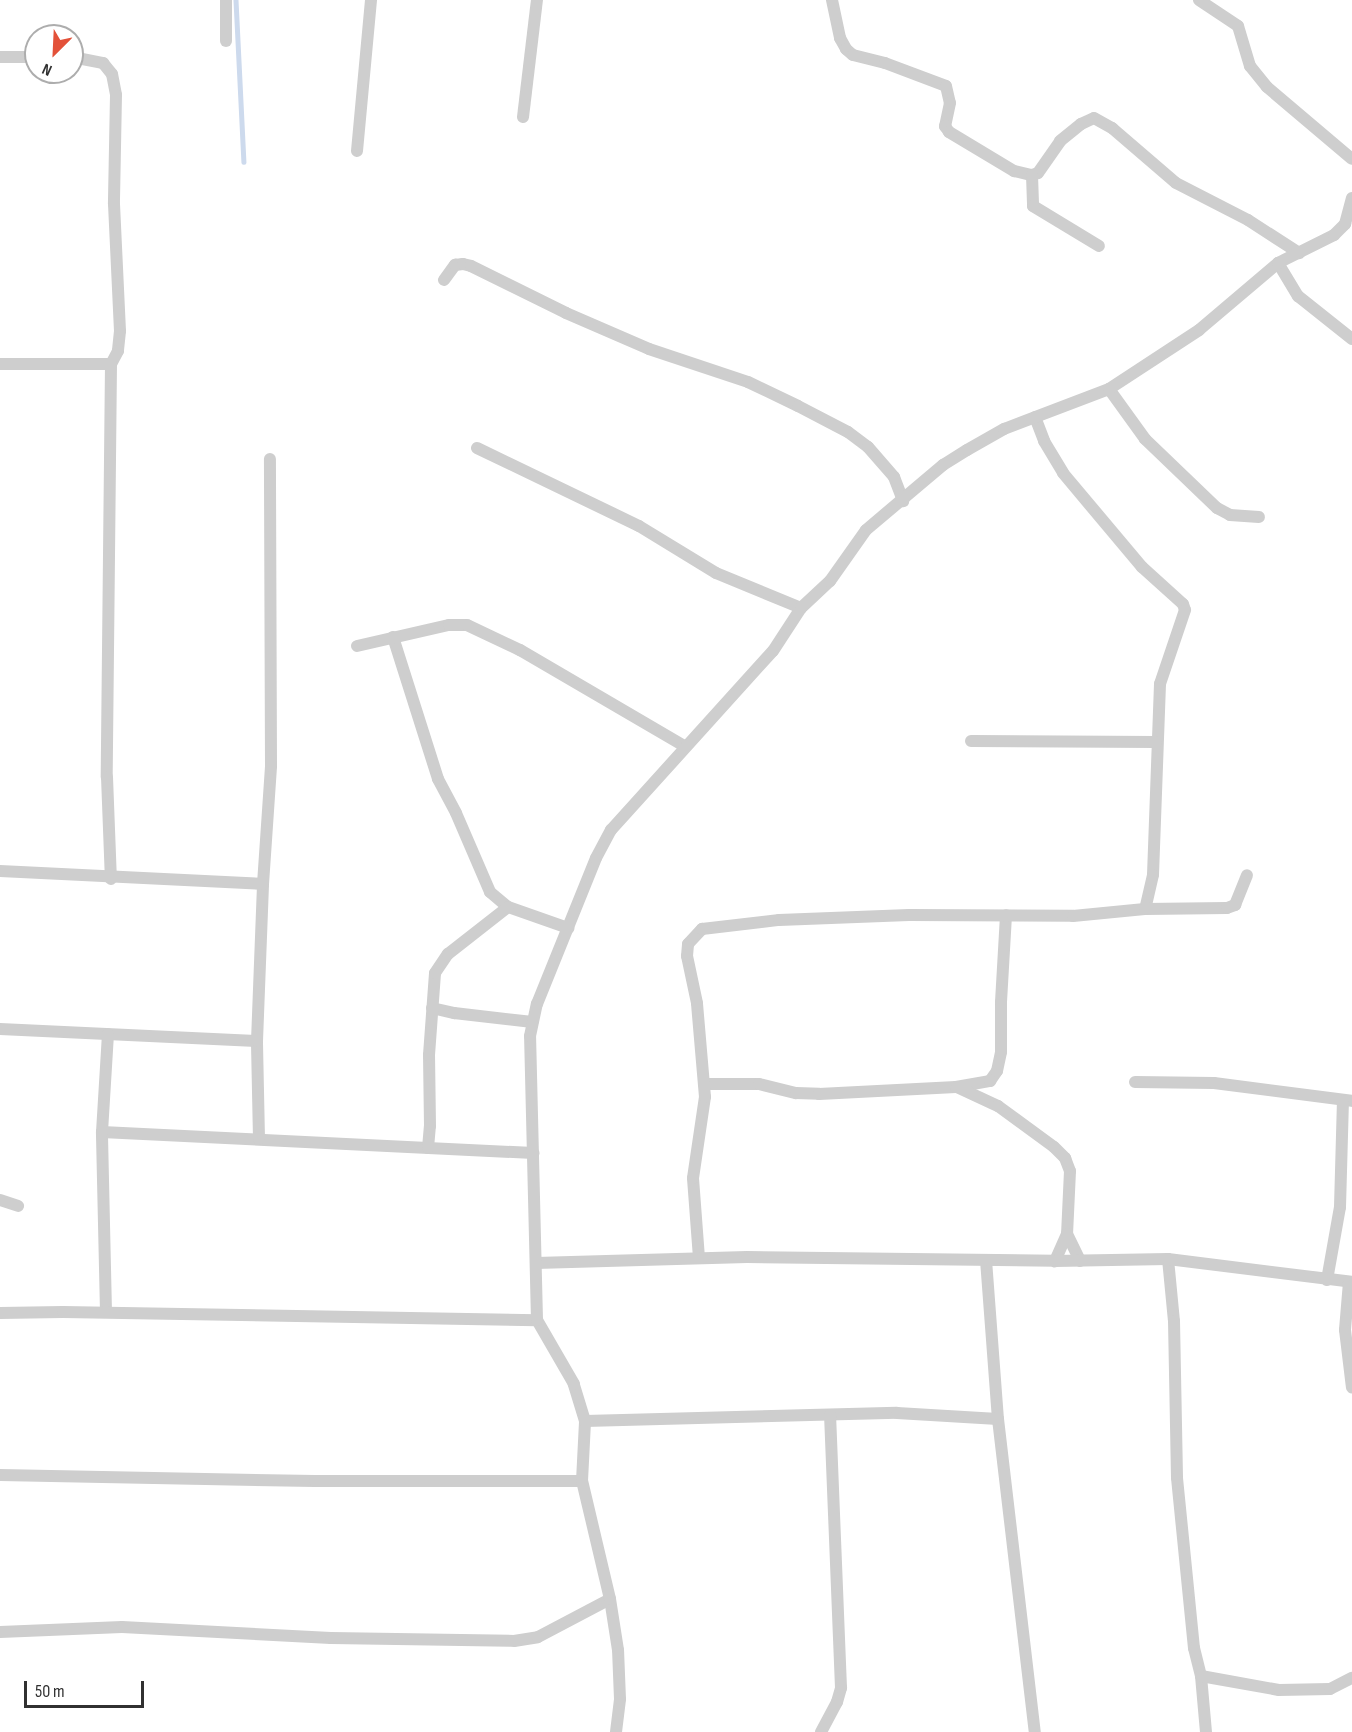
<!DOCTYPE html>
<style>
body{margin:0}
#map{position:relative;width:1352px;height:1732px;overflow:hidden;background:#fff;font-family:"Sofia Sans Condensed",sans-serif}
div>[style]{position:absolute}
.stream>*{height:4.5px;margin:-2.25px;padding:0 2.25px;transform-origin:2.25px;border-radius:2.25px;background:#cddaed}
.minor>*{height:12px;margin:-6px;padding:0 6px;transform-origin:6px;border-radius:6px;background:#cecece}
span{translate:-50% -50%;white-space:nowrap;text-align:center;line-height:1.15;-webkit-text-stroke:6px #fff;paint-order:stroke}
.north{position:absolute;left:24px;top:24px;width:60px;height:60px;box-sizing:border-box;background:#fff;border:2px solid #adadad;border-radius:50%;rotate:204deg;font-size:16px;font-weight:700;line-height:24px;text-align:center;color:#313131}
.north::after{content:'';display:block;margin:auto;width:21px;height:27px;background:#e35139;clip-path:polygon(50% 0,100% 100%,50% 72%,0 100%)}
.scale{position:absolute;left:24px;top:1681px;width:120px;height:27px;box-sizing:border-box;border:3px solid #313131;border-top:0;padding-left:8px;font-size:18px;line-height:21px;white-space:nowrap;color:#313131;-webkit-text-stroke:4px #fff;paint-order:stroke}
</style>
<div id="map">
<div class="stream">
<div style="left:236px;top:0;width:162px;rotate:87.2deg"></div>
</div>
<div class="minor">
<div style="left:832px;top:0;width:39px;rotate:78deg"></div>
<div style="left:840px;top:38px;width:13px;rotate:61deg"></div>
<div style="left:846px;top:49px;width:9px;rotate:41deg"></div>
<div style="left:853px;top:55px;width:33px;rotate:14deg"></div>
<div style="left:885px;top:63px;width:65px;rotate:20.7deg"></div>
<div style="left:946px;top:86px;width:17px;rotate:77deg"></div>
<div style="left:950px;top:103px;width:24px;rotate:102deg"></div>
<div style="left:945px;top:126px;width:7px;rotate:56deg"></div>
<div style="left:949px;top:132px;width:76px;rotate:31deg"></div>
<div style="left:1014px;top:171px;width:18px;rotate:13deg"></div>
<div style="left:1032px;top:175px;width:6px;rotate:-18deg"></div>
<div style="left:1038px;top:173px;width:39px;rotate:-55deg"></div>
<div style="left:1060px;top:141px;width:27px;rotate:-39deg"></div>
<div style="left:1081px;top:124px;width:14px;rotate:-25deg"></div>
<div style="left:1094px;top:118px;width:21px;rotate:29deg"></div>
<div style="left:1112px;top:128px;width:84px;rotate:40.7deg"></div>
<div style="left:1176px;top:183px;width:81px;rotate:27.2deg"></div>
<div style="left:1248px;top:220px;width:61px;rotate:32.9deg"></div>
<div style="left:1199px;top:0;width:47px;rotate:33.7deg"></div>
<div style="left:1238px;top:26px;width:42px;rotate:73.3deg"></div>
<div style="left:1250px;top:66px;width:27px;rotate:51deg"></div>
<div style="left:1267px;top:87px;width:111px;rotate:40.3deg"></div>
<div style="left:226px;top:41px;width:41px;rotate:-90deg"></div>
<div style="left:0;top:57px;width:36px"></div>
<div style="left:72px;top:57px;width:32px;rotate:11deg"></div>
<div style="left:103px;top:63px;width:14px;rotate:51deg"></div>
<div style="left:112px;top:74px;width:21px;rotate:79deg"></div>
<div style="left:116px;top:95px;width:109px;rotate:91.1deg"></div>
<div style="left:114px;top:204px;width:127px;rotate:87.3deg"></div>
<div style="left:120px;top:331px;width:20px;rotate:96deg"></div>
<div style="left:118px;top:351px;width:15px;rotate:118deg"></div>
<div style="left:111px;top:364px;width:413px;rotate:90.6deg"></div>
<div style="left:107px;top:777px;width:102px;rotate:87.8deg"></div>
<div style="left:523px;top:117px;width:118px;rotate:-83.2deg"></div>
<div style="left:357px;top:151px;width:152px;rotate:-84.7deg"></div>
<div style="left:1032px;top:175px;width:31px;rotate:88deg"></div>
<div style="left:1033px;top:206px;width:77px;rotate:31.2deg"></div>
<div style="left:1278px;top:263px;width:39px;rotate:59deg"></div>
<div style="left:1298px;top:296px;width:69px;rotate:38.5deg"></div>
<div style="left:444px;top:280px;width:19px;rotate:-54deg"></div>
<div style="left:455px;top:265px;width:8px;rotate:-7deg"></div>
<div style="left:463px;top:264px;width:8px;rotate:14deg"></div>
<div style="left:471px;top:266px;width:106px;rotate:26.3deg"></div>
<div style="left:566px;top:313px;width:90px;rotate:23.4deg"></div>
<div style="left:649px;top:349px;width:104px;rotate:18.4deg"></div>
<div style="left:748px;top:382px;width:55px;rotate:25.6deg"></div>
<div style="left:798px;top:406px;width:56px;rotate:27.5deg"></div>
<div style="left:848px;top:432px;width:25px;rotate:37deg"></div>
<div style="left:868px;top:447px;width:40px;rotate:49deg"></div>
<div style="left:894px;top:477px;width:26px;rotate:69deg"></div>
<div style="left:0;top:364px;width:111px"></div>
<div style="left:1109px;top:389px;width:62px;rotate:54.2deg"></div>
<div style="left:1145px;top:439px;width:100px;rotate:43.8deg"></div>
<div style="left:1217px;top:508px;width:15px;rotate:28deg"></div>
<div style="left:1230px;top:515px;width:29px;rotate:4deg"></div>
<div style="left:1035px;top:417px;width:26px;rotate:69deg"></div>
<div style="left:1044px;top:441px;width:37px;rotate:59deg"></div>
<div style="left:1063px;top:473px;width:123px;rotate:50deg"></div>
<div style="left:1142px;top:567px;width:55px;rotate:42.1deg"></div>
<div style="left:1183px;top:604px;width:6px;rotate:72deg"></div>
<div style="left:1185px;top:610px;width:78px;rotate:108.7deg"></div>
<div style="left:1160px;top:684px;width:191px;rotate:92.1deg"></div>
<div style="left:1153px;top:875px;width:35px;rotate:103deg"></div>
<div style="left:477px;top:448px;width:180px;rotate:25.7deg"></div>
<div style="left:639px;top:526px;width:90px;rotate:31.4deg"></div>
<div style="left:716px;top:573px;width:92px;rotate:22.4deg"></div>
<div style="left:393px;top:637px;width:149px;rotate:72.4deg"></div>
<div style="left:438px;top:779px;width:38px;rotate:62deg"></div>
<div style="left:456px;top:813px;width:86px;rotate:66.7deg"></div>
<div style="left:490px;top:892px;width:23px;rotate:40deg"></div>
<div style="left:508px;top:907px;width:64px;rotate:19.3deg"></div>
<div style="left:357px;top:646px;width:94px;rotate:-12.9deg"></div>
<div style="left:449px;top:625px;width:18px"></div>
<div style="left:467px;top:625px;width:59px;rotate:25.3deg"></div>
<div style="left:520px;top:650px;width:190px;rotate:30.3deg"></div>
<div style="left:971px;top:741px;width:185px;rotate:0.3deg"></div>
<div style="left:0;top:871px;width:263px;rotate:2.8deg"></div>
<div style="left:432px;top:1008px;width:23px;rotate:13deg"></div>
<div style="left:454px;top:1013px;width:79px;rotate:6.6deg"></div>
<div style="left:0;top:1029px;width:257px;rotate:2.7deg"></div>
<div style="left:1135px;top:1082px;width:79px;rotate:0.7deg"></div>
<div style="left:1214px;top:1083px;width:139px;rotate:7.4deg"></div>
<div style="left:704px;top:1084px;width:55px"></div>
<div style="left:759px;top:1084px;width:38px;rotate:14deg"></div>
<div style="left:796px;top:1093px;width:23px;rotate:2deg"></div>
<div style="left:819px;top:1094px;width:137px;rotate:-2.9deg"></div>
<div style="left:956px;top:1087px;width:35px;rotate:-10deg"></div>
<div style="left:990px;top:1081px;width:12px;rotate:-55deg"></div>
<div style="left:997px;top:1071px;width:19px;rotate:-78deg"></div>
<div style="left:1001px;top:1052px;width:50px;rotate:-90deg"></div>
<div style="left:1001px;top:1002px;width:87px;rotate:-86.7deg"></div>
<div style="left:957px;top:1087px;width:45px;rotate:24.9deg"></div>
<div style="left:998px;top:1106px;width:69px;rotate:36.2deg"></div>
<div style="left:1054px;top:1147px;width:16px;rotate:45deg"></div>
<div style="left:1065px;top:1158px;width:14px;rotate:69deg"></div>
<div style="left:1070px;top:1171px;width:63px;rotate:92.7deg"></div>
<div style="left:1067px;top:1234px;width:30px;rotate:114deg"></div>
<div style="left:102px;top:1132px;width:432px;rotate:2.8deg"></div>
<div style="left:259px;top:1139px;width:98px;rotate:-91.2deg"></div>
<div style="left:257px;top:1041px;width:157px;rotate:-87.8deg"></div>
<div style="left:263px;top:884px;width:118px;rotate:-86.1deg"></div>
<div style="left:271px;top:766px;width:307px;rotate:-90.2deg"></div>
<div style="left:428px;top:1148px;width:22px;rotate:-85deg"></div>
<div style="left:430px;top:1126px;width:71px;rotate:-90.8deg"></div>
<div style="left:429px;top:1055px;width:82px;rotate:-85.8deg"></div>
<div style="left:435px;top:973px;width:23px;rotate:-56deg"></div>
<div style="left:448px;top:954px;width:76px;rotate:-38.1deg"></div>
<div style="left:0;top:1200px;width:19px;rotate:18deg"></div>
<div style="left:1067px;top:1234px;width:30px;rotate:64deg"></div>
<div style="left:699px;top:1258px;width:80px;rotate:-94.3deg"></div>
<div style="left:693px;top:1178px;width:82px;rotate:-81.6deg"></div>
<div style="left:705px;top:1097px;width:94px;rotate:-94.9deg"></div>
<div style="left:697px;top:1003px;width:48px;rotate:-102deg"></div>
<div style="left:687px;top:956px;width:12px;rotate:-85deg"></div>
<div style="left:688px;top:944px;width:21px;rotate:-47deg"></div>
<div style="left:702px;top:929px;width:78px;rotate:-6.7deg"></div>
<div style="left:779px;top:920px;width:130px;rotate:-2.2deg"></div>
<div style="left:909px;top:915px;width:164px;rotate:0.3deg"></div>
<div style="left:1073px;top:916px;width:72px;rotate:-5.6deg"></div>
<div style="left:1145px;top:909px;width:82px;rotate:-0.7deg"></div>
<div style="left:1227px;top:908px;width:9px;rotate:-21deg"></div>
<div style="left:1235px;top:905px;width:32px;rotate:-68deg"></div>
<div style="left:1168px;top:1259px;width:62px;rotate:84.5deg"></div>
<div style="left:1174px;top:1321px;width:157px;rotate:88.9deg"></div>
<div style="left:1177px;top:1478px;width:171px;rotate:84.3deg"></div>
<div style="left:1194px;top:1648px;width:29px;rotate:76deg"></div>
<div style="left:1201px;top:1676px;width:56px;rotate:84.9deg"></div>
<div style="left:986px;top:1260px;width:159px;rotate:85.7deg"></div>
<div style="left:998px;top:1419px;width:315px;rotate:83.3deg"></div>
<div style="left:536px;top:1263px;width:211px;rotate:-1.6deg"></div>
<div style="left:747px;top:1257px;width:308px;rotate:0.7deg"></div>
<div style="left:1055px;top:1261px;width:113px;rotate:-1deg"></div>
<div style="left:1168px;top:1259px;width:185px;rotate:7.1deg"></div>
<div style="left:1327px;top:1280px;width:74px;rotate:-79.9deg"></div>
<div style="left:1340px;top:1207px;width:106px;rotate:-88.4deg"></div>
<div style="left:1349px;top:1282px;width:48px;rotate:94.8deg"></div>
<div style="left:1345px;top:1330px;width:58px;rotate:83.1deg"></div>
<div style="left:106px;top:1312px;width:180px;rotate:-91.3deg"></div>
<div style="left:102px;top:1132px;width:98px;rotate:-86.5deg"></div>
<div style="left:0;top:1313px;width:63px;rotate:-0.9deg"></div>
<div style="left:63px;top:1312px;width:474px;rotate:1deg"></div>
<div style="left:585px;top:1421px;width:312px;rotate:-1.5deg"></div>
<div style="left:897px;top:1413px;width:101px;rotate:3.4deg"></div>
<div style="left:0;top:1475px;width:315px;rotate:1.1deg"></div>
<div style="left:315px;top:1481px;width:267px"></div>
<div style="left:0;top:1632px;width:122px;rotate:-2.3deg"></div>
<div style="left:122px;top:1627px;width:209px;rotate:3deg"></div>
<div style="left:331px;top:1638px;width:183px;rotate:0.9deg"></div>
<div style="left:514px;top:1641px;width:24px;rotate:-9deg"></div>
<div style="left:538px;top:1637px;width:81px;rotate:-27.8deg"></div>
<div style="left:1201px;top:1676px;width:79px;rotate:10.2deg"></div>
<div style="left:1279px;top:1690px;width:51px;rotate:-1.1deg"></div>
<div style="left:1330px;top:1689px;width:25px;rotate:-27deg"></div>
<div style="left:616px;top:1732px;width:33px;rotate:-83deg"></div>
<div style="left:620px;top:1699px;width:49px;rotate:-92.3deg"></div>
<div style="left:618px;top:1650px;width:52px;rotate:-98.9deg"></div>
<div style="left:610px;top:1599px;width:121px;rotate:-103.3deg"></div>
<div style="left:582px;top:1481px;width:60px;rotate:-87.1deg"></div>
<div style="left:585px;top:1421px;width:39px;rotate:-107deg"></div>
<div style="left:574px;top:1384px;width:74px;rotate:-120deg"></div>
<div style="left:537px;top:1320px;width:284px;rotate:-91.4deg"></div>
<div style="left:530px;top:1036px;width:33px;rotate:-78deg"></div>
<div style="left:537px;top:1004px;width:157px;rotate:-68deg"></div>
<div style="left:596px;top:858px;width:32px;rotate:-62deg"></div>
<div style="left:611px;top:830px;width:241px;rotate:-47.9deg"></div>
<div style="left:773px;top:651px;width:51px;rotate:-56.9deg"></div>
<div style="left:801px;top:608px;width:40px;rotate:-43deg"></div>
<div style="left:830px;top:581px;width:62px;rotate:-54.8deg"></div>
<div style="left:866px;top:530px;width:101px;rotate:-40.2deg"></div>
<div style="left:943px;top:465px;width:28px;rotate:-32deg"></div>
<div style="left:967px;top:450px;width:43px;rotate:-29.6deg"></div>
<div style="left:1004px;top:429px;width:112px;rotate:-20.9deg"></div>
<div style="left:1109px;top:389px;width:108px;rotate:-33.2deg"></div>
<div style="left:1199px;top:330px;width:104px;rotate:-40.3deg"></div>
<div style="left:1278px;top:263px;width:63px;rotate:-26.6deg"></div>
<div style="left:1334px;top:235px;width:16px;rotate:-45deg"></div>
<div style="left:1345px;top:224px;width:27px;rotate:-75deg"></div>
<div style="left:821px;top:1732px;width:34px;rotate:-62deg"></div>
<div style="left:837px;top:1702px;width:15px;rotate:-74deg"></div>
<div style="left:841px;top:1688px;width:273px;rotate:-92.3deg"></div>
</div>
<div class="north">N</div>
<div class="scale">50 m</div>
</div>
